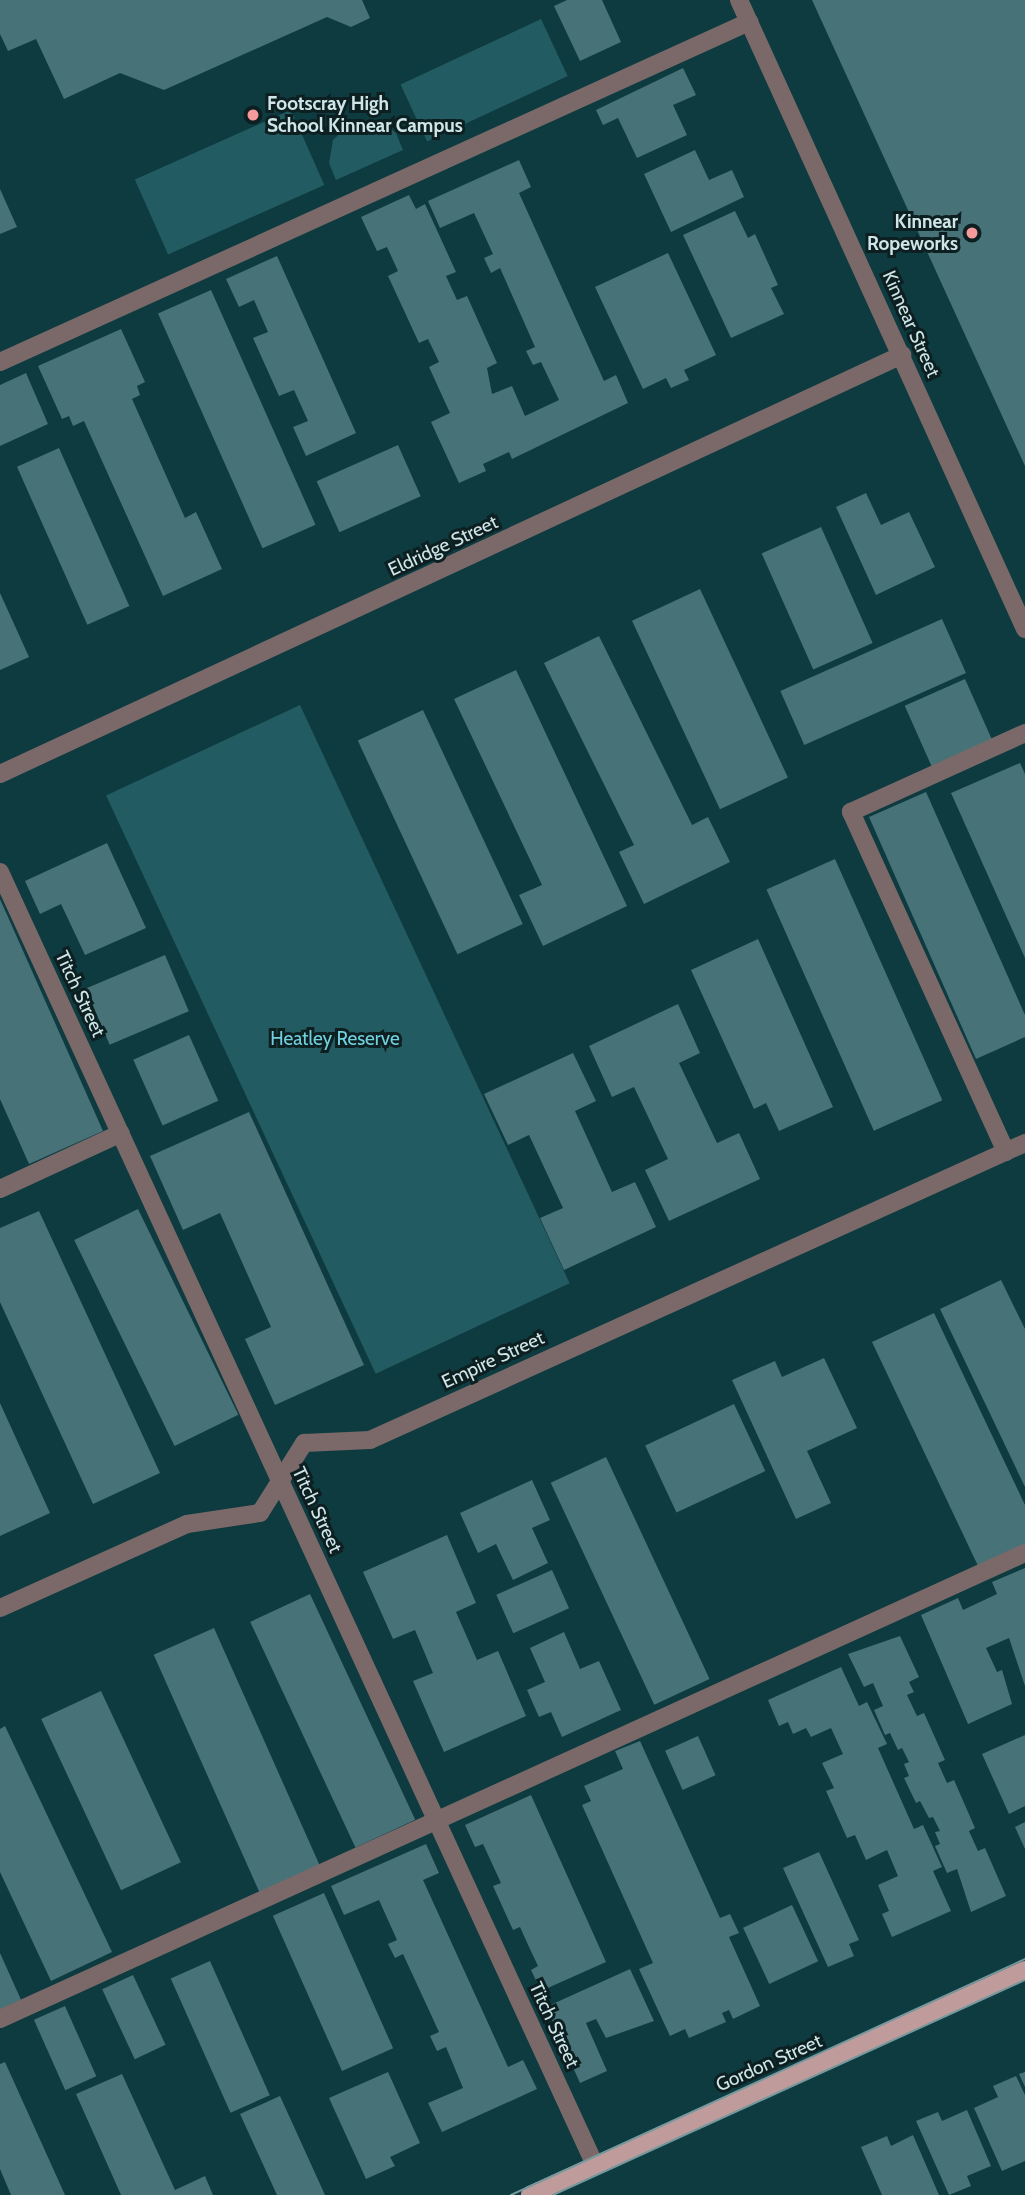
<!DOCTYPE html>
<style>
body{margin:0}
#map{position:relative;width:1025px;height:2195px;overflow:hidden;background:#0d3b40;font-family:Cabin,sans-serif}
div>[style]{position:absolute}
.green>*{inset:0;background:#225b61;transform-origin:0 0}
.building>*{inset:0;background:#477277;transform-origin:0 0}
.lane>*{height:18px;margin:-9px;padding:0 9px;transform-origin:9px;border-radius:9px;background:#7a6968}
.street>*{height:18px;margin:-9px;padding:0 9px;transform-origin:9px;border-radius:9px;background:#7a6968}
.primary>*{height:18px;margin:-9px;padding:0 9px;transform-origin:9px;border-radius:9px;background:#bf9c9b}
.tram>*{height:2px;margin:-1px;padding:0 1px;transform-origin:1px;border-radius:1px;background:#76989c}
.dots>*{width:19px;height:19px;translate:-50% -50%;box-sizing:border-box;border:4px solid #0d1f21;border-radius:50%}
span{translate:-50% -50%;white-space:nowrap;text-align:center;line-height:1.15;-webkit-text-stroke:6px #0d1f21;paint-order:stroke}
.poi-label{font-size:19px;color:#cfe6e9;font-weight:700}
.left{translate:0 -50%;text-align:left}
.right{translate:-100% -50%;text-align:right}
.street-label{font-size:19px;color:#cfe6e9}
.park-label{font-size:19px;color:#70d0dd}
</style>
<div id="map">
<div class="green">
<div style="left:541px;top:19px;width:63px;height:155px;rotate:65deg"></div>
<div style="left:291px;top:110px;width:82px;height:171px;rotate:66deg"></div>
<div style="clip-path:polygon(362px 120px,386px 125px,396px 133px,403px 150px,336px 180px,329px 163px,333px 140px,350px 124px)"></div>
<div style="left:300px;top:705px;width:638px;height:214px;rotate:65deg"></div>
</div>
<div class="building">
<div style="clip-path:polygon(0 0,362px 0,370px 18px,351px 27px,327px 17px,164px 90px,120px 73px,64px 99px,36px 39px,8px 51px,0 34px)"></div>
<div style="clip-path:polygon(567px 0,602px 0,621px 42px,580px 61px,554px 6px)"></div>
<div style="clip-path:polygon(812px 0,1025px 0,1025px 466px)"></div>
<div style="clip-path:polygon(683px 68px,696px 95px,673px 105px,687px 135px,637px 158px,618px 118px,603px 125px,596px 110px)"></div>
<div style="clip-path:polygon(695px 150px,709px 180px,732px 170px,744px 197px,671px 232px,644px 174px)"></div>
<div style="clip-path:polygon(519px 160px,531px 187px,519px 193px,604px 381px,616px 375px,628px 403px,512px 459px,509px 452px,483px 464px,486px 471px,459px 483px,431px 422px,450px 413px,429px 367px,439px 362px,428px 339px,419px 343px,388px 276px,398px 271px,387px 247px,377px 251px,361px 217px,409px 195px,416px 209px,425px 204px,456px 272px,446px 276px,451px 287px,457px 300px,467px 296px,497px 363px,487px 368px,492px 394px,512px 386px,525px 416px,559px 400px,541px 362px,533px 365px,526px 351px,535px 347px,500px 268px,491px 273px,484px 258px,493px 254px,474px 213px,440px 228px,428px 201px)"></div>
<div style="clip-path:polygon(0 189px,17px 227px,0 234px)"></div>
<div style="clip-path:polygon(735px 211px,748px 238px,755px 234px,778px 285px,771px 288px,784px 314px,731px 338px,683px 235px)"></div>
<div style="clip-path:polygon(668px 253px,716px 355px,684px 370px,689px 380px,671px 388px,666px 378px,643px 389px,595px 287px)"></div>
<div style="clip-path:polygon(277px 256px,356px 433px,306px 456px,293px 427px,308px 421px,294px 390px,279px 396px,253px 338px,268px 332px,254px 300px,239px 307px,226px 279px)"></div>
<div style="left:211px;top:290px;width:257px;height:58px;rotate:66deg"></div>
<div style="clip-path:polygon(121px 329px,145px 382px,137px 386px,140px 395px,132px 399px,185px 518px,196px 512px,222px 569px,163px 596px,84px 421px,73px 426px,69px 416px,62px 419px,38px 366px)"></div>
<div style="clip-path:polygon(26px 373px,48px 424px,0 446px,0 385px)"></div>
<div style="left:398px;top:445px;width:56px;height:89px;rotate:66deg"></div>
<div style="left:59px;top:448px;width:173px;height:46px;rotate:66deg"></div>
<div style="clip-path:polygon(866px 493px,881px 525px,909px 512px,935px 567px,876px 595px,836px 507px)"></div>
<div style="left:821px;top:527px;width:127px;height:65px;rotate:66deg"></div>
<div style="left:700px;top:589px;width:208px;height:75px;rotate:65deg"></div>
<div style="clip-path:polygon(0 593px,29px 657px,0 670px)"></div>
<div style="left:942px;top:619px;width:59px;height:177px;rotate:66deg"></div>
<div style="clip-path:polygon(599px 636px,692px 825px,708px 817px,730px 862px,644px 904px,619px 852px,634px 845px,544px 663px)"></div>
<div style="clip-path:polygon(516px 670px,627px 906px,543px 946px,519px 895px,542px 885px,454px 699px)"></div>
<div style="left:965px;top:679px;width:70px;height:66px;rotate:66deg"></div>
<div style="left:423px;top:710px;width:236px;height:72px;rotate:65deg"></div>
<div style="clip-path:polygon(1020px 763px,1025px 774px,1025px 958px,951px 793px)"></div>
<div style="clip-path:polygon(926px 792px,1025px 1015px,1025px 1037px,976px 1059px,869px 817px)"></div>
<div style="clip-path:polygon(107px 843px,146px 928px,85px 955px,61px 904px,40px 914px,25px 881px)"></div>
<div style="left:835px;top:859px;width:264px;height:75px;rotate:66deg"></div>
<div style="clip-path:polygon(0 899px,103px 1131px,29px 1164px,0 1099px)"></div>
<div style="clip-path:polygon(758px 939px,833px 1107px,779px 1131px,766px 1103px,754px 1109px,691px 970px)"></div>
<div style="left:165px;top:955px;width:61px;height:86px;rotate:67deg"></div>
<div style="clip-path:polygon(678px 1004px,700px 1053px,679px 1063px,717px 1143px,739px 1133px,760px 1179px,669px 1221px,645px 1170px,668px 1159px,634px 1087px,612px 1097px,589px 1046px)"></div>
<div style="left:189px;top:1035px;width:72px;height:61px;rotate:66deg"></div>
<div style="clip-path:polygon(573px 1053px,596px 1101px,575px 1111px,612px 1192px,635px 1182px,656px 1227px,564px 1270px,540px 1218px,563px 1208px,529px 1135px,508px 1145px,484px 1094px)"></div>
<div style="clip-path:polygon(249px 1112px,364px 1365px,275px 1405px,245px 1339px,271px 1327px,220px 1213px,183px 1230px,150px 1156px)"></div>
<div style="left:138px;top:1209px;width:229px;height:71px;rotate:64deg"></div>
<div style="clip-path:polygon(39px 1211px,160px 1473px,93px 1504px,0 1302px,0 1228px)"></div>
<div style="clip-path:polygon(1001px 1280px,1025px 1329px,1025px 1487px,940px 1309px)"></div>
<div style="clip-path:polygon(934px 1313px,1025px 1505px,1025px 1546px,979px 1568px,872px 1342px)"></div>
<div style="clip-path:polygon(824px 1358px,857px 1428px,807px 1451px,831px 1503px,796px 1519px,732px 1380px,775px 1361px,782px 1377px)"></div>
<div style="clip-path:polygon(0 1403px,50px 1513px,0 1536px)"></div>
<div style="left:734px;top:1404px;width:74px;height:98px;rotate:65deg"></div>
<div style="left:606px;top:1457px;width:245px;height:61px;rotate:65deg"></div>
<div style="clip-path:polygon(532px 1480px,550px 1520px,532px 1528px,548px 1563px,513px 1580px,496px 1544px,478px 1553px,460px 1513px)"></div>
<div style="clip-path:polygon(447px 1535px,476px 1603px,456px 1612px,477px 1660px,498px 1651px,526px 1716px,444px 1752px,413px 1681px,433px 1673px,415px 1630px,393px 1639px,363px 1572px)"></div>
<div style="clip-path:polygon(1025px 1568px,1025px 1686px,1009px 1638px,986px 1648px,997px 1672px,1002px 1670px,1012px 1704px,968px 1724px,921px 1615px,958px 1598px,963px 1610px,997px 1594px,992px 1582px)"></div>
<div style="left:552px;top:1570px;width:42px;height:61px;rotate:66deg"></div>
<div style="left:310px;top:1594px;width:249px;height:66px;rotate:65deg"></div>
<div style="left:214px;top:1628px;width:260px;height:66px;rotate:66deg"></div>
<div style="clip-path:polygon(564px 1632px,580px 1669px,599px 1661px,621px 1710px,562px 1737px,551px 1712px,539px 1717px,527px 1690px,545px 1682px,530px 1648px)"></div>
<div style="clip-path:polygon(900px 1636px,919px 1677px,909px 1682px,914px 1692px,907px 1695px,917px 1716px,924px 1713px,945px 1760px,938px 1763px,947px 1783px,954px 1780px,975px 1828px,969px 1831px,978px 1851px,985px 1848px,1006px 1896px,971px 1912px,957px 1869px,947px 1873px,935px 1846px,940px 1844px,935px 1832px,940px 1831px,933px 1817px,929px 1818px,920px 1801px,916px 1803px,904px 1778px,909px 1776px,904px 1764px,909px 1762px,902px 1748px,898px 1750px,890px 1733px,885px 1735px,874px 1710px,883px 1706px,873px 1683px,864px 1687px,848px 1654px)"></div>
<div style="clip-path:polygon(841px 1667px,859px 1706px,867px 1702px,887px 1744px,878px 1748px,914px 1829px,923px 1825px,942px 1867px,933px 1871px,951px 1911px,892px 1937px,882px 1914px,889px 1911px,878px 1885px,898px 1876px,887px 1850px,866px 1860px,855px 1835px,847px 1838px,826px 1791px,834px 1788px,822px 1763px,843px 1754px,831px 1728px,811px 1737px,806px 1728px,793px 1734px,788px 1722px,779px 1726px,768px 1700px)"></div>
<div style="left:101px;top:1691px;width:189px;height:66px;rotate:65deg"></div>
<div style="clip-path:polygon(5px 1726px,112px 1952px,51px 1981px,0 1872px,0 1729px)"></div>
<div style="clip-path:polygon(1025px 1735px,1025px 1806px,1009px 1814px,982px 1754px)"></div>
<div style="left:698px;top:1736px;width:43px;height:36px;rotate:66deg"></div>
<div style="clip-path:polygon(640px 1741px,720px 1918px,730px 1914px,739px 1933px,729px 1937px,760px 2006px,733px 2019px,729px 2010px,722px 2013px,726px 2022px,689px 2038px,685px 2029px,670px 2036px,639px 1969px,653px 1963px,582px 1805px,591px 1801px,584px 1786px,623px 1769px,615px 1751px)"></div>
<div style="clip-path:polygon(531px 1795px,606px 1962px,541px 1991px,531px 1970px,538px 1966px,529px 1947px,520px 1927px,513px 1930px,493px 1886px,501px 1883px,483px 1844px,475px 1847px,465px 1825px)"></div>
<div style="clip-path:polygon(1025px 1822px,1025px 1849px,1015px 1827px)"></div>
<div style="clip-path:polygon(426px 1844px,439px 1873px,423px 1880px,508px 2067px,523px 2060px,537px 2089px,442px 2132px,428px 2103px,463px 2088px,446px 2047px,437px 2051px,430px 2036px,439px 2032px,403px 1954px,395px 1958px,388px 1944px,397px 1940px,379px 1900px,344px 1915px,331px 1886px)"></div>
<div style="clip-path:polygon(819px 1852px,859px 1940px,849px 1944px,854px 1956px,828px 1967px,783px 1868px)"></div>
<div style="left:324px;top:1893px;width:170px;height:56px;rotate:66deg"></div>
<div style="left:792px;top:1905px;width:62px;height:54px;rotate:65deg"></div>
<div style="clip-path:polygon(0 1953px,22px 2002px,0 2012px)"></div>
<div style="left:210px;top:1961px;width:147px;height:43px;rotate:66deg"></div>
<div style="clip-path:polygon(630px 1969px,654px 2021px,606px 2038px,596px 2019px,586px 2023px,607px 2071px,580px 2083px,546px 2007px)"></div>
<div style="left:133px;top:1975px;width:77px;height:34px;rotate:65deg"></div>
<div style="left:65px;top:2006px;width:77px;height:34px;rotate:66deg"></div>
<div style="clip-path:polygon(5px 2062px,65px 2195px,11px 2195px,0 2169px,0 2064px)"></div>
<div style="clip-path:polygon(388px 2072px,420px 2143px,390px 2157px,395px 2166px,366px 2179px,329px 2098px)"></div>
<div style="clip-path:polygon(1025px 2072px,1025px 2087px,1019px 2074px)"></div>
<div style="clip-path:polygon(122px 2074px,175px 2190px,205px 2176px,213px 2195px,121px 2195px,76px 2094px)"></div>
<div style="clip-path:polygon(1016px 2076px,1025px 2095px,1025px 2161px,1002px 2171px,974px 2108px,998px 2097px,993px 2086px)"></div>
<div style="clip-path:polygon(280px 2096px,325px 2195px,277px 2195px,240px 2114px)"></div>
<div style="clip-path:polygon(967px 2110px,991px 2166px,967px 2176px,971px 2186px,949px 2195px,916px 2121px,938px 2112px,942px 2121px)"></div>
<div style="clip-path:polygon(913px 2135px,939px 2195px,882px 2195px,861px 2147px,887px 2136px,891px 2146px)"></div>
</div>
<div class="lane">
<div style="left:0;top:362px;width:823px;rotate:-24.42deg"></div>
<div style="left:0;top:872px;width:1423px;rotate:65.29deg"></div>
<div style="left:1006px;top:1152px;width:374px;rotate:-114.5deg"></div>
<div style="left:851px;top:812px;width:191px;rotate:-24.4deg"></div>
<div style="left:0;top:1189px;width:133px;rotate:-24.8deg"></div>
<div style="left:0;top:2019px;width:1126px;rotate:-24.45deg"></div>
</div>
<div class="street">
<div style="left:739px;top:0;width:691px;rotate:65.55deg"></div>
<div style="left:0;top:774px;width:995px;rotate:-24.92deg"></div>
<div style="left:0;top:1608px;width:205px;rotate:-24.2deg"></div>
<div style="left:187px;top:1524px;width:74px;rotate:-8.6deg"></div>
<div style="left:260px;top:1513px;width:83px;rotate:-57.8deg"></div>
<div style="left:304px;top:1443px;width:66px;rotate:-2.6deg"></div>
<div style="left:370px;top:1440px;width:719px;rotate:-24.39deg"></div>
</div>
<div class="primary">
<div style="left:530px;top:2195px;width:544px;rotate:-24.44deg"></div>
</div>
<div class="tram">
<div style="left:511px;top:2195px;width:566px;rotate:-24.66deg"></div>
<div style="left:553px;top:2195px;width:519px;rotate:-24.49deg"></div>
</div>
<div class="dots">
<div style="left:253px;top:115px;background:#f59b9b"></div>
<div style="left:972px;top:233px;background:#f59b9b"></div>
</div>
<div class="poi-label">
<span class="left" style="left:267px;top:115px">Footscray High<br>School Kinnear Campus</span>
<span class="right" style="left:958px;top:233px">Kinnear<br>Ropeworks</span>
</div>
<div class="street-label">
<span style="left:911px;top:324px;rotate:66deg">Kinnear Street</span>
<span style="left:443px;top:546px;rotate:-25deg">Eldridge Street</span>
<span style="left:80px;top:994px;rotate:65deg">Titch Street</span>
<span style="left:493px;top:1360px;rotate:-25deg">Empire Street</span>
<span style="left:317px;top:1510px;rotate:65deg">Titch Street</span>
<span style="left:554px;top:2025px;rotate:65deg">Titch Street</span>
<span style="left:769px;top:2063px;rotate:-24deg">Gordon Street</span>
</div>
<div class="park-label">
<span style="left:335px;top:1039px">Heatley Reserve</span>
</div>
</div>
